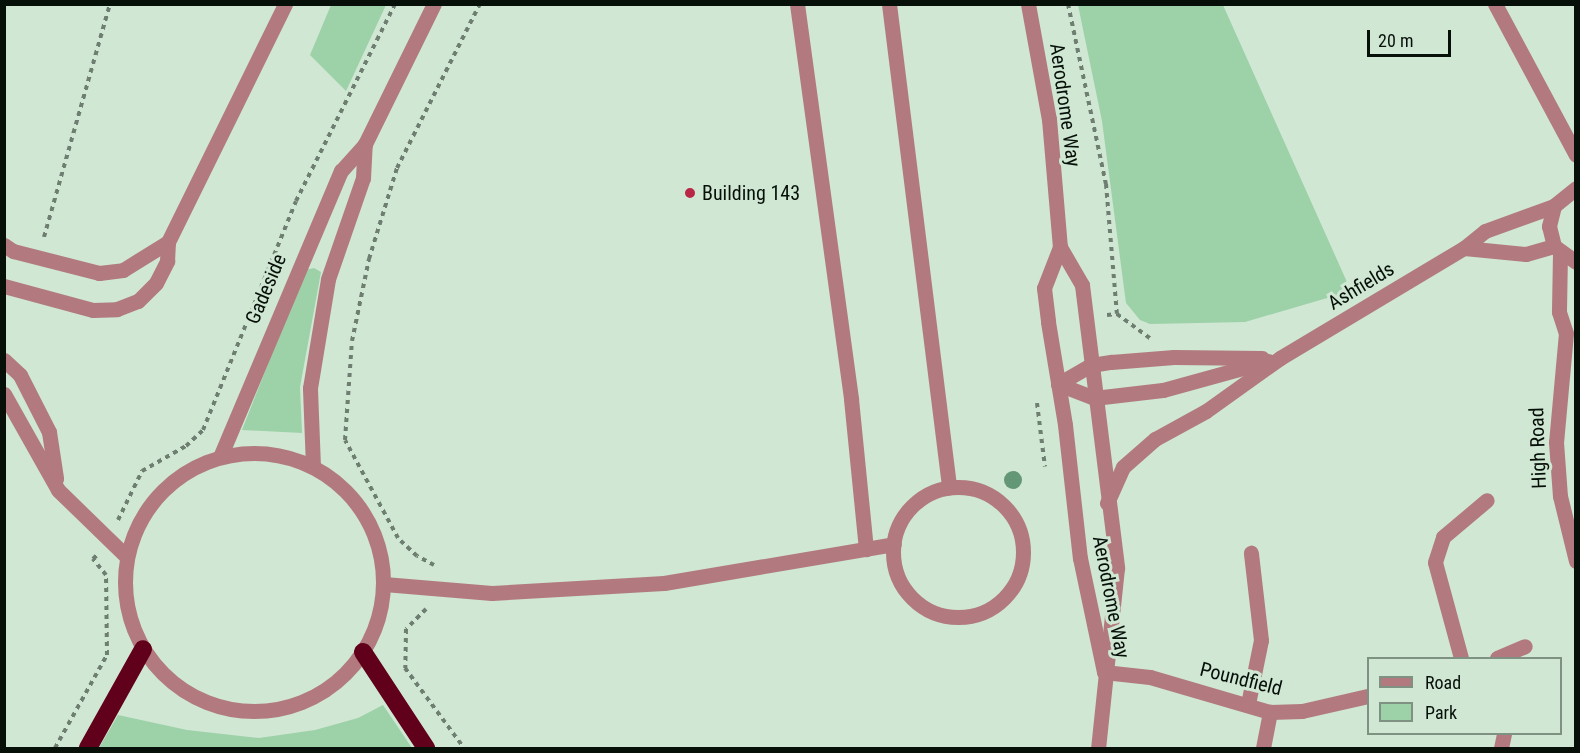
<!DOCTYPE html>
<style>
body{margin:0}
#map{position:relative;width:1580px;height:753px;overflow:hidden;background:#cfe7d3;font-family:"Roboto Condensed",sans-serif}
div>[style]{position:absolute}
.green>*{inset:0;background:#9dd1a8}
.path>*{height:4px;margin-top:-2px;transform-origin:0;background:repeating-linear-gradient(90deg,#6e7e71 0 4.5px,transparent 0 9px)}
.minor>*{height:15px;margin:-7.5px;padding:0 7.5px;transform-origin:7.5px;border-radius:7.5px;background:#b27a7e}
.minor>.ring{margin:-7.5px;padding:0;box-sizing:content-box;background:none;border:15px solid #b27a7e;border-radius:50%}
.highway>*{height:18px;margin:-9px;padding:0 9px;transform-origin:9px;border-radius:9px;background:#61001b}
.trees>*{width:18px;height:18px;margin:-9px;border-radius:50%;background:#649775}
.dots>*{width:16px;height:16px;translate:-50% -50%;box-sizing:border-box;border:3px solid #cfe7d3;border-radius:50%}
span{translate:-50% -50%;white-space:nowrap;text-align:center;line-height:1.15;-webkit-text-stroke:6px #cfe7d3;paint-order:stroke}
.street-label{font-size:20px;color:#070f09}
.poi-label{font-size:20px;color:#070f09}
.left{translate:0 -50%;text-align:left}
.frame{position:absolute;inset:0;border:6px solid #070f09;pointer-events:none}
.legend{position:absolute;left:1367px;top:657px;width:195px;height:78px;box-sizing:border-box;background:#cfe7d3;border:2px solid #7f9182;margin:0;padding:8px 10px;list-style:none;font-size:18px;color:#070f09}
.legend li{display:flex;align-items:center;gap:12px;height:30px}
.legend b{width:30px;border:2px solid #7f9182}
.scale{position:absolute;left:1367px;top:30px;width:84px;height:27px;box-sizing:border-box;border:3px solid #070f09;border-top:0;padding-left:8px;font-size:18px;line-height:21px;white-space:nowrap;color:#070f09;-webkit-text-stroke:4px #cfe7d3;paint-order:stroke}
</style>
<div id="map">
<div class="green">
<div style="clip-path:polygon(331px 5px,386px 5px,346px 91px,310px 55px)"></div>
<div style="clip-path:polygon(1078px 5px,1223px 5px,1351px 291px,1245px 322px,1150px 324px,1140px 320px,1126px 303px,1102px 121px)"></div>
<div style="clip-path:polygon(314px 268px,321px 272px,300px 387px,302px 433px,242px 430px,305px 270px)"></div>
<div style="clip-path:polygon(383px 705px,412px 748px,99px 748px,118px 715px,187px 730px,259px 738px,315px 730px,358px 718px)"></div>
</div>
<div class="path">
<div style="left:1068px;top:4px;width:184px;rotate:78.1deg"></div>
<div style="left:1106px;top:184px;width:130px;rotate:85.2deg"></div>
<div style="left:44px;top:237px;width:242px;rotate:-74.2deg"></div>
<div style="left:1107px;top:315px;width:10px;rotate:-6deg"></div>
<div style="left:1117px;top:314px;width:42px;rotate:36.3deg"></div>
<div style="left:1037px;top:403px;width:64px;rotate:82.9deg"></div>
<div style="left:118px;top:520px;width:55px;rotate:-63.9deg"></div>
<div style="left:142px;top:471px;width:51px;rotate:-29.6deg"></div>
<div style="left:186px;top:446px;width:23px;rotate:-43deg"></div>
<div style="left:203px;top:430px;width:247px;rotate:-67.9deg"></div>
<div style="left:296px;top:201px;width:220px;rotate:-63.3deg"></div>
<div style="left:434px;top:565px;width:19px;rotate:-152deg"></div>
<div style="left:417px;top:556px;width:26px;rotate:-137deg"></div>
<div style="left:398px;top:538px;width:111px;rotate:-118.4deg"></div>
<div style="left:345px;top:440px;width:99px;rotate:-86deg"></div>
<div style="left:352px;top:341px;width:84px;rotate:-78.3deg"></div>
<div style="left:369px;top:259px;width:95px;rotate:-72.9deg"></div>
<div style="left:397px;top:168px;width:184px;rotate:-63.2deg"></div>
<div style="left:426px;top:609px;width:28px;rotate:135deg"></div>
<div style="left:406px;top:629px;width:39px;rotate:91deg"></div>
<div style="left:405px;top:668px;width:99px;rotate:53.6deg"></div>
<div style="left:55px;top:748px;width:107px;rotate:-60.8deg"></div>
<div style="left:107px;top:655px;width:80px;rotate:-90.7deg"></div>
<div style="left:106px;top:575px;width:21px;rotate:-129deg"></div>
<div style="left:93px;top:559px;width:6px;rotate:-45deg"></div>
</div>
<div class="minor">
<div style="left:797px;top:4px;width:399px;rotate:82.2deg"></div>
<div style="left:851px;top:399px;width:151px;rotate:84.3deg"></div>
<div style="left:889px;top:4px;width:487px;rotate:82.9deg"></div>
<div style="left:1028px;top:4px;width:117px;rotate:79.7deg"></div>
<div style="left:1049px;top:119px;width:128px;rotate:85.1deg"></div>
<div style="left:1060px;top:247px;width:44px;rotate:111.3deg"></div>
<div style="left:1044px;top:288px;width:34px;rotate:83deg"></div>
<div style="left:1048px;top:322px;width:104px;rotate:80.6deg"></div>
<div style="left:1065px;top:425px;width:134px;rotate:83.6deg"></div>
<div style="left:1080px;top:558px;width:116px;rotate:78.1deg"></div>
<div style="left:1495px;top:4px;width:171px;rotate:61.8deg"></div>
<div style="left:1576px;top:188px;width:28px;rotate:141deg"></div>
<div style="left:1554px;top:206px;width:21px;rotate:104deg"></div>
<div style="left:1549px;top:226px;width:21px;rotate:76deg"></div>
<div style="left:1554px;top:246px;width:27px;rotate:36deg"></div>
<div style="left:4px;top:245px;width:11px;rotate:34deg"></div>
<div style="left:13px;top:251px;width:89px;rotate:14.3deg"></div>
<div style="left:99px;top:273px;width:24px;rotate:-7deg"></div>
<div style="left:123px;top:270px;width:53px;rotate:-31.9deg"></div>
<div style="left:1060px;top:247px;width:44px;rotate:59.9deg"></div>
<div style="left:1082px;top:285px;width:285px;rotate:82.9deg"></div>
<div style="left:1117px;top:568px;width:181px;rotate:96deg"></div>
<div style="left:1464px;top:248px;width:62px;rotate:5.5deg"></div>
<div style="left:1526px;top:254px;width:29px;rotate:-16deg"></div>
<div style="left:1560px;top:253px;width:59px;rotate:91deg"></div>
<div style="left:1559px;top:312px;width:22px;rotate:72deg"></div>
<div style="left:1566px;top:333px;width:109px;rotate:95.2deg"></div>
<div style="left:1556px;top:442px;width:54px;rotate:85.8deg"></div>
<div style="left:1560px;top:496px;width:67px;rotate:76.2deg"></div>
<div style="left:4px;top:286px;width:92px;rotate:15.1deg"></div>
<div style="left:93px;top:310px;width:24px;rotate:-2deg"></div>
<div style="left:117px;top:309px;width:22px;rotate:-21deg"></div>
<div style="left:138px;top:301px;width:25px;rotate:-45deg"></div>
<div style="left:156px;top:283px;width:25px;rotate:-63deg"></div>
<div style="left:167px;top:261px;width:19px;rotate:-87deg"></div>
<div style="left:168px;top:242px;width:265px;rotate:-63.8deg"></div>
<div style="left:4px;top:360px;width:22px;rotate:43deg"></div>
<div style="left:20px;top:375px;width:64px;rotate:63deg"></div>
<div style="left:49px;top:432px;width:47px;rotate:81.3deg"></div>
<div style="left:1058px;top:384px;width:39px;rotate:21deg"></div>
<div style="left:1094px;top:398px;width:69px;rotate:-6.6deg"></div>
<div style="left:1163px;top:390px;width:109px;rotate:-15.4deg"></div>
<div style="left:1058px;top:384px;width:38px;rotate:-30deg"></div>
<div style="left:1091px;top:365px;width:20px;rotate:-9deg"></div>
<div style="left:1111px;top:362px;width:63px;rotate:-4.5deg"></div>
<div style="left:1174px;top:357px;width:88px;rotate:0.7deg"></div>
<div style="left:4px;top:394px;width:110px;rotate:60.6deg"></div>
<div style="left:58px;top:490px;width:96px;rotate:44.2deg"></div>
<div class="ring" style="left:125px;top:453px;width:243px;height:243px"></div>
<div style="left:220px;top:457px;width:311px;rotate:-67.1deg"></div>
<div style="left:341px;top:171px;width:36px;rotate:-48deg"></div>
<div style="left:365px;top:144px;width:156px;rotate:-63.8deg"></div>
<div style="left:313px;top:467px;width:79px;rotate:-92.2deg"></div>
<div style="left:310px;top:388px;width:110px;rotate:-80.6deg"></div>
<div style="left:328px;top:279px;width:107px;rotate:-70.9deg"></div>
<div style="left:363px;top:178px;width:34px;rotate:-87deg"></div>
<div class="ring" style="left:893px;top:487px;width:115px;height:115px"></div>
<div style="left:1107px;top:503px;width:39px;rotate:-66deg"></div>
<div style="left:1123px;top:467px;width:43px;rotate:-41.2deg"></div>
<div style="left:1155px;top:439px;width:58px;rotate:-28.8deg"></div>
<div style="left:1206px;top:411px;width:91px;rotate:-35.6deg"></div>
<div style="left:1280px;top:358px;width:214px;rotate:-30.9deg"></div>
<div style="left:1464px;top:248px;width:27px;rotate:-39deg"></div>
<div style="left:1485px;top:231px;width:73px;rotate:-19.9deg"></div>
<div style="left:384px;top:584px;width:108px;rotate:4.8deg"></div>
<div style="left:492px;top:593px;width:172px;rotate:-3.3deg"></div>
<div style="left:664px;top:583px;width:233px;rotate:-9.6deg"></div>
<div style="left:1461px;top:658px;width:99px;rotate:-105.2deg"></div>
<div style="left:1435px;top:562px;width:26px;rotate:-72deg"></div>
<div style="left:1443px;top:537px;width:57px;rotate:-40.1deg"></div>
<div style="left:1497px;top:658px;width:30px;rotate:-23deg"></div>
<div style="left:1104px;top:672px;width:46px;rotate:6.2deg"></div>
<div style="left:1150px;top:677px;width:125px;rotate:16.3deg"></div>
<div style="left:1270px;top:712px;width:32px;rotate:-2deg"></div>
<div style="left:1302px;top:711px;width:68px;rotate:-12.8deg"></div>
<div style="left:1248px;top:704px;width:65px;rotate:-78.5deg"></div>
<div style="left:1261px;top:640px;width:88px;rotate:-96.6deg"></div>
<div style="left:1263px;top:748px;width:37px;rotate:-79deg"></div>
<div style="left:1501px;top:748px;width:14px;rotate:-78deg"></div>
</div>
<div class="highway">
<div style="left:363px;top:652px;width:115px;rotate:56.7deg"></div>
<div style="left:88px;top:748px;width:113px;rotate:-60.9deg"></div>
</div>
<div class="trees">
<div style="left:1013px;top:480px"></div>
</div>
<div class="dots">
<div style="left:690px;top:193px;background:#b92746"></div>
</div>
<div class="street-label">
<span style="left:1065px;top:105px;rotate:82deg">Aerodrome Way</span>
<span style="left:1361px;top:286px;rotate:-31deg">Ashfields</span>
<span style="left:266px;top:289px;rotate:-67deg">Gadeside</span>
<span style="left:1538px;top:448px;rotate:-92deg">High Road</span>
<span style="left:1111px;top:597px;rotate:79deg">Aerodrome Way</span>
<span style="left:1241px;top:679px;rotate:14deg">Poundfield</span>
</div>
<div class="poi-label">
<span class="left" style="left:702px;top:193px">Building 143</span>
</div>
<div class="frame"></div>
<ul class="legend">
<li><b style="height:8px;background:#b27a7e"></b>Road</li>
<li><b style="height:16px;background:#9dd1a8"></b>Park</li>
</ul>
<div class="scale">20 m</div>
</div>
